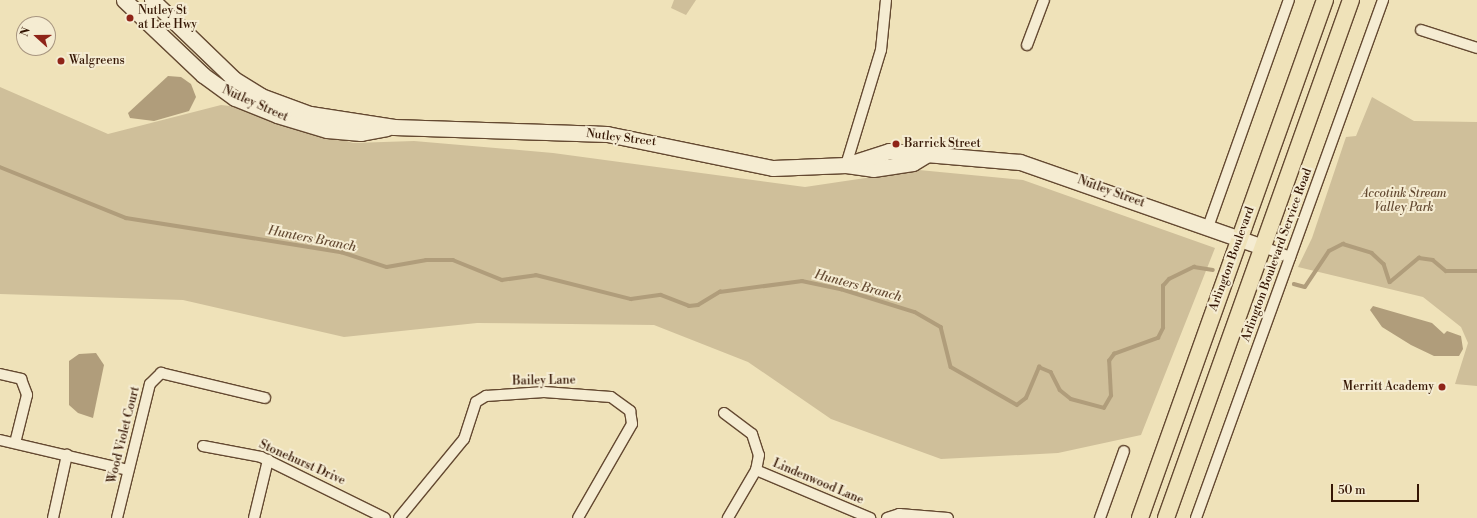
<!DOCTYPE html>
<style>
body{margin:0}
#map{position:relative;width:1477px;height:518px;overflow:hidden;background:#efe2b9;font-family:"Libre Bodoni",serif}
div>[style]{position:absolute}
.green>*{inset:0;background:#cfbf9a}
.water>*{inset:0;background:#b09d7b}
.stream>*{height:3.5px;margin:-1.75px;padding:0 1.75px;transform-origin:1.75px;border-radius:1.75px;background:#b09d7b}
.roads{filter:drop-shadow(1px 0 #644931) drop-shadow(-1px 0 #644931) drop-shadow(0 1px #644931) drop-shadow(0 -1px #644931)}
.minor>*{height:10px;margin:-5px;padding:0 5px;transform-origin:5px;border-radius:5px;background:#f5ecd2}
.secondary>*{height:15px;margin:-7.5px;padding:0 7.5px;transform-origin:7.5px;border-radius:7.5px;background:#f5ecd2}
.primary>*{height:16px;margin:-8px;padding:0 8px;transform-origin:8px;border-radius:8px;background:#efe2b9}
.dots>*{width:11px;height:11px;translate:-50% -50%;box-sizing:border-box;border:2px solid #f5ecd2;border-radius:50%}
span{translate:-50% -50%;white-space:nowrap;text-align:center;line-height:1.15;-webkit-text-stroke:4px #f5ecd2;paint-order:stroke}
.poi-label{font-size:12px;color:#351604}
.left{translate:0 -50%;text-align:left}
.right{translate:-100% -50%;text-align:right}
.street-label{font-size:12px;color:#351604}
.park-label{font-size:12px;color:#634931;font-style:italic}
.water-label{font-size:13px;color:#664c34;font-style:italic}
.north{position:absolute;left:16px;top:16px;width:40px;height:40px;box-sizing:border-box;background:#f5ecd2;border:1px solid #a89680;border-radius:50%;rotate:291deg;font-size:11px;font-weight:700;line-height:16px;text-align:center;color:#351604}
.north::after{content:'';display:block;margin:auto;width:14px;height:18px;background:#8f2418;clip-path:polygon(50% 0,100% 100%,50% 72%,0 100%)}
.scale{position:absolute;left:1331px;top:484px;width:88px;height:18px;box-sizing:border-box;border:2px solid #351604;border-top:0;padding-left:5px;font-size:12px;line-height:14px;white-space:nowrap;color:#351604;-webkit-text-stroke:3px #f5ecd2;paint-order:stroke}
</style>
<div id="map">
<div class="green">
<div style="clip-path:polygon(674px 0,696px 0,686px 15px,671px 8px)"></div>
<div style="clip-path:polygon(0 87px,108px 134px,221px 105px,248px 108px,353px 143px,414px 141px,553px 153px,805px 187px,919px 170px,1023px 180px,1215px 248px,1141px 435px,1058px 453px,941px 459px,831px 419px,748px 362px,654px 325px,477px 323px,344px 337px,183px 300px,0 294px)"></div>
<div style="clip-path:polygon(1372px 97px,1414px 121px,1477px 122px,1477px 386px,1455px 384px,1468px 343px,1461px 327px,1423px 297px,1298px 267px,1312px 238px,1346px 137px,1356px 136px)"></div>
</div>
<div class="water">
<div style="clip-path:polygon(168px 76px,181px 77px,191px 84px,196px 97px,189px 111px,154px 121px,130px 118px,128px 113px)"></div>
<div style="clip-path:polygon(1373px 306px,1432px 323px,1444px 334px,1447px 331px,1461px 336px,1463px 349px,1459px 356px,1434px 356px,1411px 345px,1382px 327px,1370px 310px)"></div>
<div style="clip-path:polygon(96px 353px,104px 365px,93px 418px,78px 413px,69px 405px,69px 361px,79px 354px)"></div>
</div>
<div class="stream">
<div style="left:0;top:167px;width:136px;rotate:22deg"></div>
<div style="left:126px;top:218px;width:218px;rotate:9deg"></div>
<div style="left:341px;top:252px;width:48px;rotate:18.1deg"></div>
<div style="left:387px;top:267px;width:40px;rotate:-10deg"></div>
<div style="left:426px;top:260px;width:27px"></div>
<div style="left:453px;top:260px;width:53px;rotate:22.2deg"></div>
<div style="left:502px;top:280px;width:34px;rotate:-8deg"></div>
<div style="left:536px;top:275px;width:98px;rotate:14.2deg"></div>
<div style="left:631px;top:299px;width:30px;rotate:-8deg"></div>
<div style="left:661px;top:295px;width:30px;rotate:21deg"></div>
<div style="left:689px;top:306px;width:9px;rotate:-6deg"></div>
<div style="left:698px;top:305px;width:26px;rotate:-31deg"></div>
<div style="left:720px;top:292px;width:83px;rotate:-7.6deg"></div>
<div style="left:802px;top:281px;width:40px;rotate:12deg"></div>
<div style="left:841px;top:289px;width:77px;rotate:17.3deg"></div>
<div style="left:915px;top:312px;width:30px;rotate:30deg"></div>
<div style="left:941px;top:327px;width:41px;rotate:76deg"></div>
<div style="left:951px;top:367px;width:76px;rotate:29.9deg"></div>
<div style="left:1017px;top:405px;width:11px;rotate:-38deg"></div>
<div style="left:1026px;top:398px;width:34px;rotate:-67deg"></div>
<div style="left:1039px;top:367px;width:13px;rotate:23deg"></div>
<div style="left:1051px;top:372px;width:20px;rotate:63deg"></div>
<div style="left:1060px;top:390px;width:14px;rotate:39deg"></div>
<div style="left:1071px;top:399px;width:34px;rotate:15deg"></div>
<div style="left:1104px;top:408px;width:14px;rotate:-60deg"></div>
<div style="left:1111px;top:396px;width:35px;rotate:-93deg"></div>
<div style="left:1109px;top:361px;width:9px;rotate:-54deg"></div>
<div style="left:1114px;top:354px;width:47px;rotate:-20deg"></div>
<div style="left:1158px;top:338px;width:11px;rotate:-63deg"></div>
<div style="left:1163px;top:328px;width:42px;rotate:-90deg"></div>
<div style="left:1163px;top:286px;width:9px;rotate:-49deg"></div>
<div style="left:1169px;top:279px;width:28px;rotate:-26deg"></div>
<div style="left:1194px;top:267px;width:19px;rotate:9deg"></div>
<div style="left:1294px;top:284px;width:11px;rotate:15deg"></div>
<div style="left:1305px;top:287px;width:43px;rotate:-56.3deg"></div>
<div style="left:1329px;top:251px;width:16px;rotate:-27deg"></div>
<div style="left:1343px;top:244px;width:30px;rotate:17deg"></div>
<div style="left:1372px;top:253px;width:16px;rotate:43deg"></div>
<div style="left:1384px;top:264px;width:19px;rotate:72deg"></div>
<div style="left:1390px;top:282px;width:38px;rotate:-40deg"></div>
<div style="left:1419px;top:258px;width:14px;rotate:8deg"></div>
<div style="left:1433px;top:260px;width:17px;rotate:40deg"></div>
<div style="left:1446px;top:271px;width:31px"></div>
</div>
<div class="roads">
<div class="minor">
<div style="left:1421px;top:30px;width:59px;rotate:17.8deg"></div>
<div style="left:1027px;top:45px;width:48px;rotate:-69.3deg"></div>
<div style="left:846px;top:165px;width:120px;rotate:-73.1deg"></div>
<div style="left:881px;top:50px;width:50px;rotate:-84.3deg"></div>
<div style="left:1208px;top:227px;width:241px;rotate:-70.4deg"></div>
<div style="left:1263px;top:247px;width:29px;rotate:20deg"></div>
<div style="left:0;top:374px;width:22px;rotate:13deg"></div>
<div style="left:21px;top:379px;width:17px;rotate:69deg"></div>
<div style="left:27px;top:395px;width:49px;rotate:104deg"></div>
<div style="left:724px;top:413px;width:35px;rotate:37deg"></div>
<div style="left:752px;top:434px;width:22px;rotate:72deg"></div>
<div style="left:759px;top:455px;width:15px;rotate:101deg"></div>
<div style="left:756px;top:470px;width:56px;rotate:120.3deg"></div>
<div style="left:0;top:440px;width:131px;rotate:13.2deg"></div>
<div style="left:203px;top:446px;width:59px;rotate:10.7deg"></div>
<div style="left:261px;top:457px;width:138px;rotate:26.2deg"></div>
<div style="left:756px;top:470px;width:124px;rotate:22.8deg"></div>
<div style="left:53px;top:518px;width:65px;rotate:-77.5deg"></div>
<div style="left:117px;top:518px;width:138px;rotate:-76.2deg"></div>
<div style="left:150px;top:384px;width:16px;rotate:-45deg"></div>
<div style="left:161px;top:373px;width:107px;rotate:13.5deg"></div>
<div style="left:254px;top:518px;width:60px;rotate:-76.4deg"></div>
<div style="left:399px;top:518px;width:102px;rotate:-50.6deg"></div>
<div style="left:464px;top:439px;width:39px;rotate:-72deg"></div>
<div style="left:476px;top:402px;width:12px;rotate:-31deg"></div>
<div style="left:486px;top:396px;width:58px;rotate:-3.9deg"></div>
<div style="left:544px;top:392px;width:67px;rotate:4.3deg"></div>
<div style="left:611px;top:397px;width:24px;rotate:36deg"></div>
<div style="left:630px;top:411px;width:13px;rotate:81deg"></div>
<div style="left:632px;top:424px;width:108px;rotate:119.9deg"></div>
<div style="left:887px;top:518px;width:13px;rotate:-18deg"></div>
<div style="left:899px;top:514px;width:49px;rotate:4.7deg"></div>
<div style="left:1100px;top:518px;width:71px;rotate:-70.3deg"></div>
<div style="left:1196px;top:518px;width:551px;rotate:-70.15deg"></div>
</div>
<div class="secondary">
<div style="left:124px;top:0;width:109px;rotate:43.5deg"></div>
<div style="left:203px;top:75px;width:39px;rotate:36deg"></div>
<div style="left:235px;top:98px;width:45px;rotate:22deg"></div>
<div style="left:277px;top:115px;width:52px;rotate:16.7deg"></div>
<div style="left:327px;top:130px;width:34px;rotate:5deg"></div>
<div style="left:361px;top:133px;width:26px;rotate:-11deg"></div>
<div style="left:152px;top:0;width:114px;rotate:43.9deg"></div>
<div style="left:234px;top:79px;width:32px;rotate:32deg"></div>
<div style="left:261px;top:96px;width:52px;rotate:20.2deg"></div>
<div style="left:310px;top:114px;width:85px;rotate:8.8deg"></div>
<div style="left:394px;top:127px;width:213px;rotate:1.9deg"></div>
<div style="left:607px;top:134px;width:169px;rotate:11.6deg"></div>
<div style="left:773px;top:168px;width:73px;rotate:-2.4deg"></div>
<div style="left:846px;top:165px;width:27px;rotate:8deg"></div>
<div style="left:873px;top:169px;width:40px;rotate:-8.5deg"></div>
<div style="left:913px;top:163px;width:15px;rotate:-32deg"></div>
<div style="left:846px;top:165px;width:45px;rotate:-18deg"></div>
<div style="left:889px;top:151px;width:131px;rotate:4.8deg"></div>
<div style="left:1020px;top:162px;width:257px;rotate:19.3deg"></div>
</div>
<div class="primary">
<div style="left:1140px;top:518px;width:550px;rotate:-70.35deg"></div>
<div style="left:1166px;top:518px;width:550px;rotate:-70.35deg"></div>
</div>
</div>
<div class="dots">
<div style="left:130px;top:18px;background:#8f2418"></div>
<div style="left:61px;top:61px;background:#8f2418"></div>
<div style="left:896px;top:144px;background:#8f2418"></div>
<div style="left:1442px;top:387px;background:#8f2418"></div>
</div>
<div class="poi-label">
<span class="left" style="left:138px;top:18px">Nutley St<br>at Lee Hwy</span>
<span class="left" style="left:69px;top:61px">Walgreens</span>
<span class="left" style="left:904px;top:144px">Barrick Street</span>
<span class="right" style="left:1434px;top:387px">Merritt Academy</span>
</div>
<div class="street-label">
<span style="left:255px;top:104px;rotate:24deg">Nutley Street</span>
<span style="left:621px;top:138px;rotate:7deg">Nutley Street</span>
<span style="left:1111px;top:192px;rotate:20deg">Nutley Street</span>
<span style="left:1277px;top:255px;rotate:-70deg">Arlington Boulevard Service Road</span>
<span style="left:1232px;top:259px;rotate:-70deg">Arlington Boulevard</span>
<span style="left:544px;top:381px;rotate:-1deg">Bailey Lane</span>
<span style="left:124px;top:435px;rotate:-76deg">Wood Violet Court</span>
<span style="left:302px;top:463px;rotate:24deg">Stonehurst Drive</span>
<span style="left:818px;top:482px;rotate:23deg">Lindenwood Lane</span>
</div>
<div class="park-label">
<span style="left:1404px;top:201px">Accotink Stream<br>Valley Park</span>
</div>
<div class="water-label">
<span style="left:312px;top:239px;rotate:11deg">Hunters Branch</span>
<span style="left:858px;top:286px;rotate:15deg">Hunters Branch</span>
</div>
<div class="north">N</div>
<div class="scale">50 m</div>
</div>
